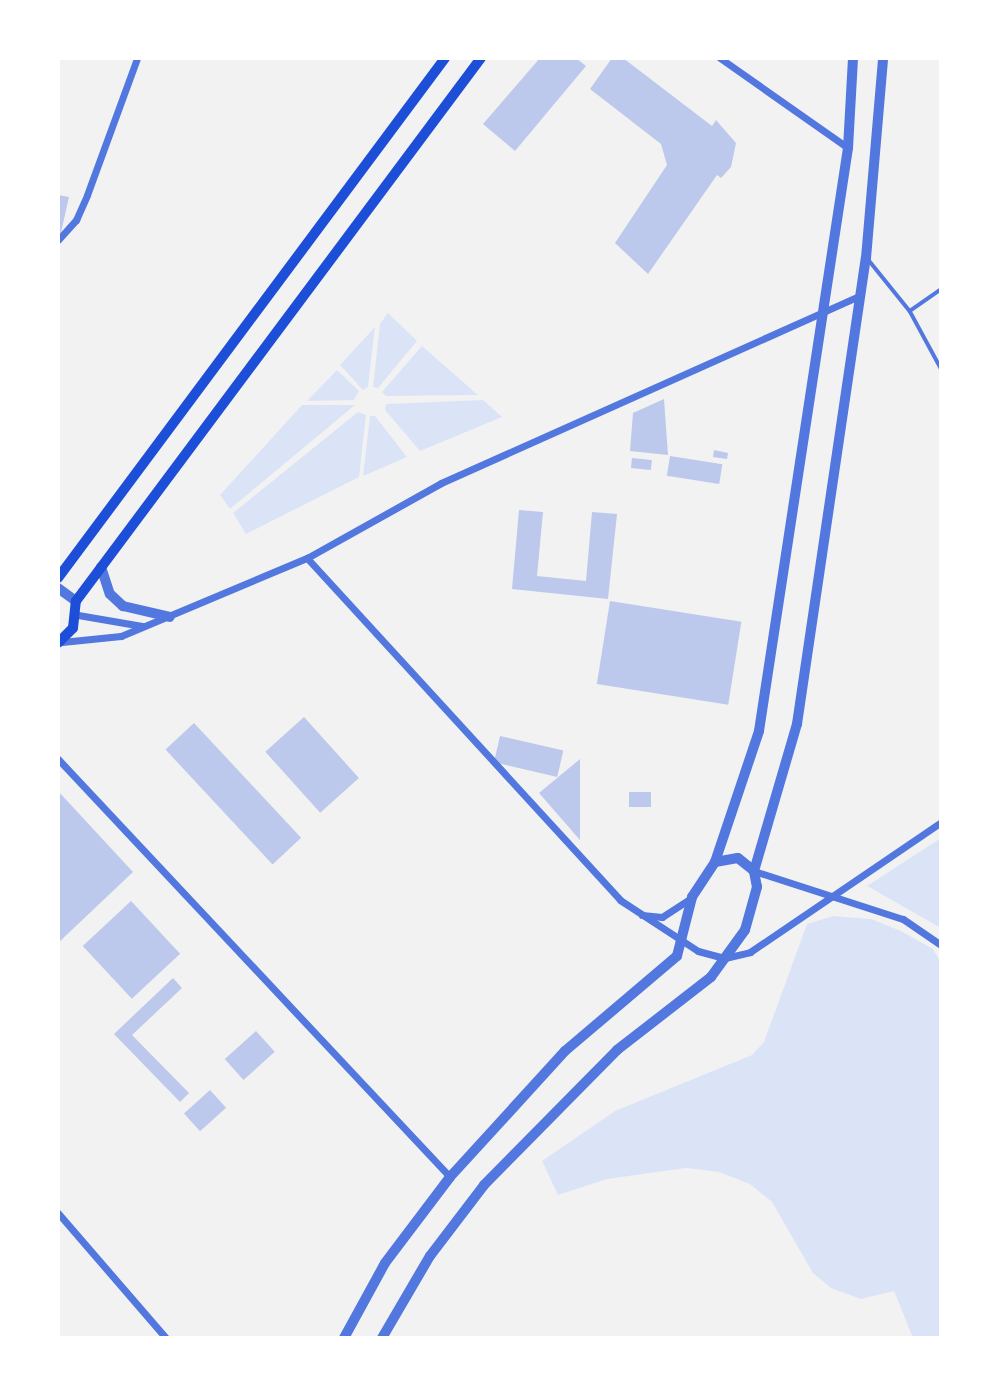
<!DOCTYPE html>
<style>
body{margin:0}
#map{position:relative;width:999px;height:1396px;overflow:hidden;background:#f2f2f2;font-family:Montserrat,sans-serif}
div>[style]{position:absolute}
.green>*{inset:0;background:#dbe4f7}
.building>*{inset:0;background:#bdc9ec;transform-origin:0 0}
.service>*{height:3.5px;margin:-1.75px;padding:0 1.75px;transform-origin:1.75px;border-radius:1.75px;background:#5277de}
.minor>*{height:7px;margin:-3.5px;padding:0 3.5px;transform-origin:3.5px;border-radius:3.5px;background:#5277de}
.tertiary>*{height:10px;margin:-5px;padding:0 5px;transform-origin:5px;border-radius:5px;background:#5277de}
.secondary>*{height:10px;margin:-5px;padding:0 5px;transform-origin:5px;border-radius:5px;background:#1d4ed8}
span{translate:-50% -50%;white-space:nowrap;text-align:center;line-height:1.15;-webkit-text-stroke:7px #fff;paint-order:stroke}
.frame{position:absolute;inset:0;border:60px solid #fff;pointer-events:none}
</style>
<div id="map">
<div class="green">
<div style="clip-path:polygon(388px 313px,417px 341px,378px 388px,373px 387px,380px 324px)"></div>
<div style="clip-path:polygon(375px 327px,368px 387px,363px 390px,340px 365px)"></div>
<div style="clip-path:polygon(422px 346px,478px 395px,386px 396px,382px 392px)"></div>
<div style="clip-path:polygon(337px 370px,359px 391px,354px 400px,307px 401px)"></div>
<div style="clip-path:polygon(483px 400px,502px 417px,420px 451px,385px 410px,386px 404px)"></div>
<div style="clip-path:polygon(302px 405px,355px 405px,230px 509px,220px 495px)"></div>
<div style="clip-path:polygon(358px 412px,366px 415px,359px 477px,246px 534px,233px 513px)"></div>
<div style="clip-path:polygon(370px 416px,375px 416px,407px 457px,363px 476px)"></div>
<div style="clip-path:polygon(941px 838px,941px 928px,867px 886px)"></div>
<div style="clip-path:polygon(833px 916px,871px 919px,901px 931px,933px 949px,941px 963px,941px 1338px,913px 1338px,894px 1291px,861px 1299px,831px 1288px,813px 1273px,772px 1202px,750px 1184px,719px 1172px,686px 1168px,607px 1179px,558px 1195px,542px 1161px,615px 1111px,752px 1055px,764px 1042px,807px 924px)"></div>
</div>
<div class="building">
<div style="clip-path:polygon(540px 58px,576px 58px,586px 66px,515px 151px,483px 124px)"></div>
<div style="clip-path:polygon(612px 58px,623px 58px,712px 126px,716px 120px,736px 143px,731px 167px,721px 178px,717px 175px,648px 274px,615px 243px,667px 165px,661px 144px,590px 89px)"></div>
<div style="clip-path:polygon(58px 195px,69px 197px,60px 237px,58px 237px)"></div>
<div style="clip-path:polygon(664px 399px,668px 455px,630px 451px,633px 413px)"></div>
<div style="clip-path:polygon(714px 450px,728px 453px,727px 459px,713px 457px)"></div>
<div style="left:670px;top:456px;width:53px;height:20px;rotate:9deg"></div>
<div style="left:632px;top:458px;width:20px;height:10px;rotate:6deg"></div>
<div style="clip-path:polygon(519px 510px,543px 512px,537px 576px,586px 581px,592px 512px,617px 514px,608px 599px,512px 589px)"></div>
<div style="left:610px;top:601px;width:133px;height:84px;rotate:9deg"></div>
<div style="left:304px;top:717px;width:82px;height:52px;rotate:48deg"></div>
<div style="left:194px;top:723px;width:157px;height:39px;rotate:47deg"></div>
<div style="left:500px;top:736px;width:65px;height:27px;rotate:13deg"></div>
<div style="clip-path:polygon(580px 759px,580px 840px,539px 793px)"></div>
<div style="clip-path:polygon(58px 791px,133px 872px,58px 943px)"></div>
<div style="left:629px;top:792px;width:22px;height:15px"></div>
<div style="left:131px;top:901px;width:72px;height:66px;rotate:47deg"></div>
<div style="clip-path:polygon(173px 978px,182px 988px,132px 1035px,189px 1093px,180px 1102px,114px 1034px)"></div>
<div style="left:256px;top:1031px;width:28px;height:42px;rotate:48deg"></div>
<div style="left:210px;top:1090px;width:24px;height:35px;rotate:48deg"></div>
</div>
<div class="service">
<div style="left:868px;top:259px;width:67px;rotate:51.1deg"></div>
<div style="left:910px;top:311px;width:65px;rotate:61.5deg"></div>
<div style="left:910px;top:311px;width:38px;rotate:-35deg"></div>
</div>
<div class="minor">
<div style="left:720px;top:58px;width:156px;rotate:35.1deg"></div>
<div style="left:58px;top:240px;width:27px;rotate:-48deg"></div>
<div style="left:76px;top:220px;width:27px;rotate:-66deg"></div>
<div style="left:87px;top:195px;width:146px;rotate:-69.9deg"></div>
<div style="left:307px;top:558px;width:464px;rotate:47.5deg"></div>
<div style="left:620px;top:900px;width:93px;rotate:33.2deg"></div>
<div style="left:698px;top:951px;width:28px;rotate:15deg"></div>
<div style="left:725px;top:958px;width:26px;rotate:-13deg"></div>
<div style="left:750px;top:952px;width:231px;rotate:-34.2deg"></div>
<div style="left:78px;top:615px;width:65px;rotate:9.8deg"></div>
<div style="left:62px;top:642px;width:59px;rotate:-5.8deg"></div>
<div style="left:121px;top:636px;width:202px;rotate:-22.8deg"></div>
<div style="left:307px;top:558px;width:154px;rotate:-29.2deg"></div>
<div style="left:441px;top:483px;width:460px;rotate:-24.1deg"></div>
<div style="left:58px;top:759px;width:573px;rotate:46.84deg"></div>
<div style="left:754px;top:871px;width:157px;rotate:17.9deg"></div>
<div style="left:903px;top:919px;width:46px;rotate:34.4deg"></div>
<div style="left:642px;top:915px;width:20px;rotate:6deg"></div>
<div style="left:662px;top:917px;width:35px;rotate:-33deg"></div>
<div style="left:58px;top:1213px;width:165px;rotate:49.2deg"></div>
</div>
<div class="tertiary">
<div style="left:101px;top:567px;width:28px;rotate:72deg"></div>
<div style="left:110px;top:594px;width:18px;rotate:43deg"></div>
<div style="left:123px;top:606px;width:48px;rotate:13.2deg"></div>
<div style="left:58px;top:588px;width:22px;rotate:36deg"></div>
<div style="left:715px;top:862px;width:23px;rotate:-10deg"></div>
<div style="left:738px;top:858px;width:21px;rotate:39deg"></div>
<div style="left:344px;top:1338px;width:85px;rotate:-61.3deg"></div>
<div style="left:385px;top:1263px;width:108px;rotate:-52.9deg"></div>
<div style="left:450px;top:1177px;width:171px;rotate:-47.6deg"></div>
<div style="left:565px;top:1051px;width:147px;rotate:-40.3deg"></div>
<div style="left:677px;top:956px;width:61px;rotate:-75.7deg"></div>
<div style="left:692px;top:897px;width:42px;rotate:-56.7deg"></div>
<div style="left:715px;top:862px;width:138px;rotate:-71.4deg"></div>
<div style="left:759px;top:731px;width:590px;rotate:-81.32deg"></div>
<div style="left:848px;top:148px;width:90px;rotate:-86.8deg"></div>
<div style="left:382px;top:1338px;width:95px;rotate:-59.7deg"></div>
<div style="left:430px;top:1256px;width:89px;rotate:-52.7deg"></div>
<div style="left:484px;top:1185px;width:190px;rotate:-45.4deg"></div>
<div style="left:617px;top:1050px;width:119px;rotate:-37.8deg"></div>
<div style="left:711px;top:977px;width:58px;rotate:-54.1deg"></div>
<div style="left:745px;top:930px;width:45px;rotate:-74.4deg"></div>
<div style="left:757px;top:887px;width:16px;rotate:-101deg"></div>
<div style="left:754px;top:871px;width:153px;rotate:-73.7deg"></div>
<div style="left:797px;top:724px;width:471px;rotate:-81.6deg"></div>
<div style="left:866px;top:258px;width:201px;rotate:-85.1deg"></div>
</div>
<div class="secondary">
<div style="left:58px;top:578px;width:648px;rotate:-53.34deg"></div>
<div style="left:58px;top:643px;width:21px;rotate:-45deg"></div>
<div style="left:73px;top:628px;width:27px;rotate:-84deg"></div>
<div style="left:76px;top:601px;width:677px;rotate:-53.28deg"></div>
</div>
<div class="frame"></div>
</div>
